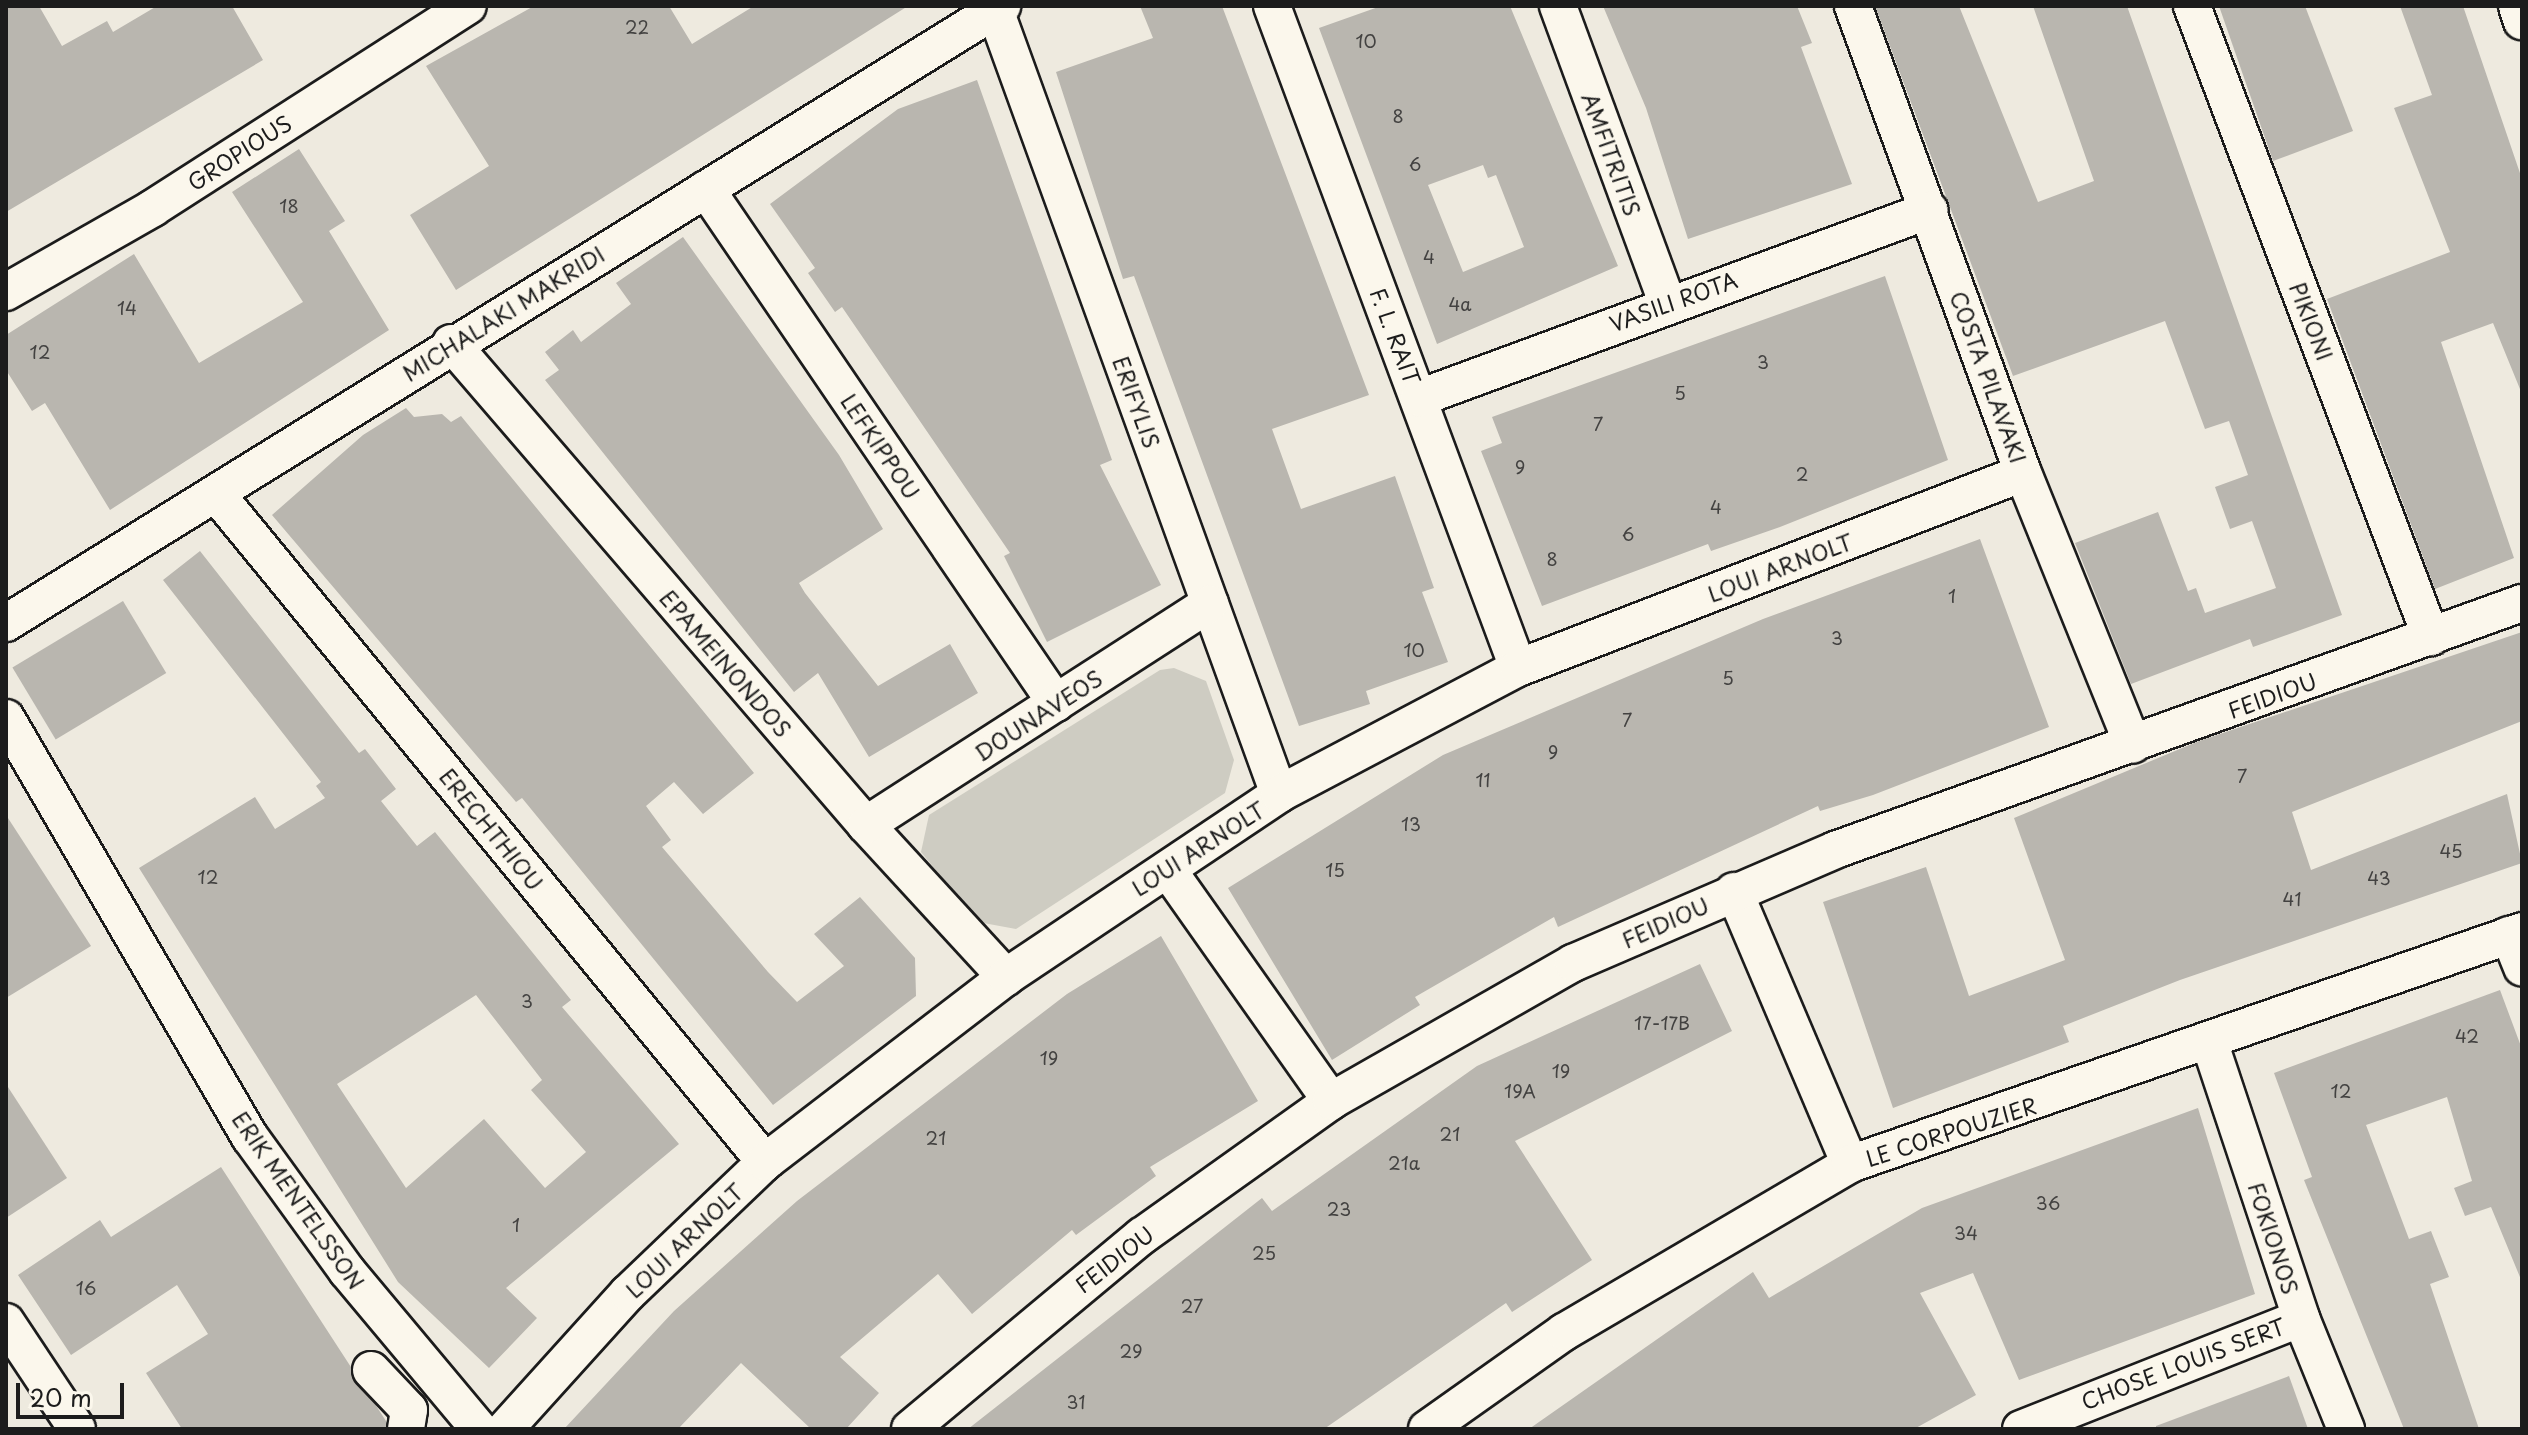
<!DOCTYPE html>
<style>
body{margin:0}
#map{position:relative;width:2528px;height:1435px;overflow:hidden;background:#eeeadf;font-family:"Playpen Sans",sans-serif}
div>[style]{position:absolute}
.green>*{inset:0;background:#ceccc2}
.building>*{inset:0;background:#b9b6af;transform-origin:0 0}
.roads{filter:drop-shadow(2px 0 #1c1c1c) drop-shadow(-2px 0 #1c1c1c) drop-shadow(0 2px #1c1c1c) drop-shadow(0 -2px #1c1c1c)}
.minor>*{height:36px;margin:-18px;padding:0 18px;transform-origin:18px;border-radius:18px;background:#fbf7ec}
span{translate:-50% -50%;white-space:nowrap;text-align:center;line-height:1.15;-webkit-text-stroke:7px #fbf7ec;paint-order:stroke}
.number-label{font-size:18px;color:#434241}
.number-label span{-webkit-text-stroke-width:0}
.street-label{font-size:22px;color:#1c1c1c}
.frame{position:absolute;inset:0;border:8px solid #1c1c1c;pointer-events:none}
.scale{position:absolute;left:16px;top:1383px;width:108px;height:36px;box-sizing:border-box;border:4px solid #1c1c1c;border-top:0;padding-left:10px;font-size:24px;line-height:28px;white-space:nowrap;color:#1c1c1c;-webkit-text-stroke:6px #fbf7ec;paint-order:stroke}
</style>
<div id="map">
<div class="green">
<div style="clip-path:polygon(1174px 668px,1206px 681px,1234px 760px,1225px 793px,1016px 929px,978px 922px,921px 852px,929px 815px,1160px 670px)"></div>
</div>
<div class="building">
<div style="clip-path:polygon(6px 6px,39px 6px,62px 46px,107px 21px,113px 32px,157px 6px,232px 6px,263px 60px,6px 212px)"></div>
<div style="clip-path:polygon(534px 6px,669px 6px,692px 44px,754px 6px,908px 6px,456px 290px,410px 215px,489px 166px,426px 66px)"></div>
<div style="clip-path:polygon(1140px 6px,1222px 6px,1369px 395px,1272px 429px,1301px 509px,1395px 476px,1434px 588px,1422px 592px,1448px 662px,1366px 691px,1370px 704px,1299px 726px,1134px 276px,1123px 279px,1056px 72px,1153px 38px)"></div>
<div style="clip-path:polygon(evenodd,1381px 6px,1510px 6px,1618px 266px,1437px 344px,1319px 28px,1381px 6px,1483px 165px,1488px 178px,1496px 175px,1524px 247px,1463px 272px,1428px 185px,1483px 165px)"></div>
<div style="clip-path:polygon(1603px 6px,1797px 6px,1812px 43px,1801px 47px,1852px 184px,1688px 239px,1646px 108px)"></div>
<div style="clip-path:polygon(1875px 6px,1959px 6px,2038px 202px,2094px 181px,2033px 6px,2127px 6px,2342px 615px,2253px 647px,2250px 639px,2131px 684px,2075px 543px,2158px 512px,2188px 591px,2196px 588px,2205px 613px,2276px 588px,2252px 521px,2230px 529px,2215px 487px,2248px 475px,2229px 421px,2205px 429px,2165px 321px,2013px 376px)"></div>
<div style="clip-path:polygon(2219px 6px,2305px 6px,2353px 131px,2273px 161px)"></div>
<div style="clip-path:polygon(2400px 6px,2463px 6px,2522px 179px,2522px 394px,2493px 323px,2441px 342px,2514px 558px,2435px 589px,2327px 299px,2450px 252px,2394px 108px,2432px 95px)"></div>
<div style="clip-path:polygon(977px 80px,1112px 460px,1100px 465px,1161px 585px,1047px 642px,1004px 556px,1010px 553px,842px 307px,835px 312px,808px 273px,815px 268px,770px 204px,898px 109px)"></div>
<div style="clip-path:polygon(299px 149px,345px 221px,329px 231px,389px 330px,110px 510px,45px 403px,32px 411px,6px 370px,6px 335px,134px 254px,199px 363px,303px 302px,232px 192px)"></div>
<div style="clip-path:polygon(683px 237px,839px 455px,883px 529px,799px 583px,805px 593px,878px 686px,950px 644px,978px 693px,869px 757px,818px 673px,794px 692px,545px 380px,559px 370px,545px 352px,573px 330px,581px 342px,631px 304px,616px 283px)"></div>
<div style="clip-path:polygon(1885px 276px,1948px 460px,1780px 527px,1711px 551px,1708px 544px,1542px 606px,1481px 451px,1502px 443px,1492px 417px)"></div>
<div style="clip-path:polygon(406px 408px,414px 417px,442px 414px,451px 422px,461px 416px,754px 773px,703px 814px,674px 782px,646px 806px,671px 840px,662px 847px,768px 972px,797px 1002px,844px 966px,814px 934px,860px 897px,915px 958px,916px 996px,773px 1105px,522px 798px,516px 802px,272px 515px,363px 435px)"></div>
<div style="clip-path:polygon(1980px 539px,2049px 727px,1873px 795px,1820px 811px,1818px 806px,1558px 927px,1554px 917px,1415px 997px,1420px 1005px,1332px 1060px,1228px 888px,1443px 755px,1763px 619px)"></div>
<div style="clip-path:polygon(evenodd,200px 551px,359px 753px,365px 749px,396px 789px,381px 801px,417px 846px,435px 832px,571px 1000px,562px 1007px,679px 1144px,506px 1288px,537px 1318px,489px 1368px,398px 1282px,139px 868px,255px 797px,275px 829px,325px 798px,316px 786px,321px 782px,163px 580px,200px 551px,476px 995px,542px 1080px,531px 1090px,586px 1152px,545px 1188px,484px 1119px,406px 1188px,337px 1084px,476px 995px)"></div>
<div style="left:123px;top:601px;width:84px;height:129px;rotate:59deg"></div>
<div style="clip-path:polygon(2522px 632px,2522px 721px,2292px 812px,2311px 870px,2507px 794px,2522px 863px,2180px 980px,2063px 1026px,2069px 1042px,1893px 1108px,1823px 902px,1926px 867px,1969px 996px,2065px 960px,2014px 818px,2199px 741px)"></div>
<div style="clip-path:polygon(6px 815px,91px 946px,6px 998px)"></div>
<div style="clip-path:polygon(1161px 936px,1258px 1101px,1150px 1167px,1156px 1176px,1076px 1235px,1072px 1230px,972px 1314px,938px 1274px,840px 1357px,879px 1393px,846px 1429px,811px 1429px,741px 1363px,678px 1429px,564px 1429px,674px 1311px,797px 1201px,1067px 994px)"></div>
<div style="clip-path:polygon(1700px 964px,1732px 1031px,1515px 1141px,1592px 1260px,1512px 1312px,1506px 1303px,1324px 1429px,968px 1429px,1262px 1198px,1272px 1211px,1477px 1066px)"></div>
<div style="clip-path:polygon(2500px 990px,2522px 1049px,2522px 1282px,2491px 1207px,2465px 1216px,2454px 1188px,2472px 1181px,2447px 1097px,2366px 1125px,2409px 1239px,2431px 1231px,2449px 1277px,2430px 1284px,2479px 1429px,2404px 1429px,2304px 1180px,2312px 1177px,2274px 1073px)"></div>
<div style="clip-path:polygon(6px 1084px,67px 1178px,6px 1218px)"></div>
<div style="clip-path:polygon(2198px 1108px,2255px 1294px,2019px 1380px,1973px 1273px,1920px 1293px,1976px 1395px,1914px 1429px,1529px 1429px,1753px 1272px,1769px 1298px,1922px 1208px)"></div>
<div style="clip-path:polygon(221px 1167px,386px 1421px,386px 1429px,182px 1429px,146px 1373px,208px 1334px,177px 1285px,71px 1355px,18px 1275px,100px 1220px,111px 1237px)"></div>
<div style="clip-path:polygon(2289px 1376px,2308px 1429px,2156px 1429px,2156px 1426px)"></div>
</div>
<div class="roads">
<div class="minor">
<div style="left:1272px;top:6px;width:706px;rotate:69.61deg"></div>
<div style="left:1558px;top:6px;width:315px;rotate:69.8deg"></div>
<div style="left:1853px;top:6px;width:497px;rotate:70deg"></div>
<div style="left:2023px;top:473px;width:293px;rotate:68deg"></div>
<div style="left:2192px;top:6px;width:675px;rotate:69.26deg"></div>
<div style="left:2517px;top:6px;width:16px;rotate:72deg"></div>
<div style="left:995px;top:10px;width:834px;rotate:70.09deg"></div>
<div style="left:706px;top:189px;width:622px;rotate:55.75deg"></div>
<div style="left:6px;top:292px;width:169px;rotate:-29.7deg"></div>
<div style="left:153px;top:208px;width:374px;rotate:-32.7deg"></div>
<div style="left:451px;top:343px;width:636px;rotate:49.27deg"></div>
<div style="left:866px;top:825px;width:207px;rotate:47.4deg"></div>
<div style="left:1419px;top:398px;width:544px;rotate:-20.2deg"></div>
<div style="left:218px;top:496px;width:862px;rotate:50.6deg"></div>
<div style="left:6px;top:623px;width:1172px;rotate:-31.78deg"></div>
<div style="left:6px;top:718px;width:485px;rotate:59.8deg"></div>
<div style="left:250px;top:1137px;width:165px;rotate:54.1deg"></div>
<div style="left:347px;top:1271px;width:206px;rotate:50.1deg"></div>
<div style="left:866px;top:825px;width:409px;rotate:-32.8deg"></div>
<div style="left:1168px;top:870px;width:283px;rotate:54.8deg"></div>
<div style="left:1734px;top:891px;width:297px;rotate:67deg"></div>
<div style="left:2509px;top:935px;width:35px;rotate:68deg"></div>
<div style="left:2210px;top:1044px;width:289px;rotate:71.6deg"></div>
<div style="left:2301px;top:1318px;width:120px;rotate:67.9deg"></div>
<div style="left:6px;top:1322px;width:128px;rotate:56.4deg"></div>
<div style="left:371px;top:1370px;width:55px;rotate:46.5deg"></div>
<div style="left:409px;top:1410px;width:19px;rotate:99deg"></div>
<div style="left:505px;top:1429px;width:183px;rotate:-47.9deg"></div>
<div style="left:628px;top:1293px;width:190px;rotate:-43.7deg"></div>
<div style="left:765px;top:1162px;width:304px;rotate:-37.5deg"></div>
<div style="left:1006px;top:977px;width:329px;rotate:-33.8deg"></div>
<div style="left:1279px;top:794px;width:270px;rotate:-27.8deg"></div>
<div style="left:1518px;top:668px;width:541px;rotate:-21.11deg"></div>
<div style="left:910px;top:1429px;width:302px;rotate:-39.8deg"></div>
<div style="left:1142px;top:1236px;width:232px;rotate:-35.5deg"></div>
<div style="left:1331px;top:1101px;width:279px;rotate:-29.7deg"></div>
<div style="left:1573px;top:963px;width:285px;rotate:-23.3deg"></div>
<div style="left:1835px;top:850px;width:730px;rotate:-19.78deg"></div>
<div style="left:1427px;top:1429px;width:168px;rotate:-35.3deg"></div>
<div style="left:1564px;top:1332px;width:332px;rotate:-30.4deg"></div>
<div style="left:1850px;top:1164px;width:711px;rotate:-19.12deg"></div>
<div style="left:2021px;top:1429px;width:301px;rotate:-21.6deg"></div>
</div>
</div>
<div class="number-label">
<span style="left:637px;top:27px">22</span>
<span style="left:1366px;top:41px">10</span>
<span style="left:1398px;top:116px">8</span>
<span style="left:1415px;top:164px">6</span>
<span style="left:289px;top:206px">18</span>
<span style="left:1429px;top:257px">4</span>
<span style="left:1460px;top:304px">4a</span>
<span style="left:127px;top:308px">14</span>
<span style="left:40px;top:352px">12</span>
<span style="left:1763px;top:362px">3</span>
<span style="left:1680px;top:393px">5</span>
<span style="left:1598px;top:424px">7</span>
<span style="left:1520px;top:467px">9</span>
<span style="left:1802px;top:474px">2</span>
<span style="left:1716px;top:507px">4</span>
<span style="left:1628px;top:534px">6</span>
<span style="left:1552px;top:559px">8</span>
<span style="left:1952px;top:596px">1</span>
<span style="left:1837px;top:638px">3</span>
<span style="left:1414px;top:650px">10</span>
<span style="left:1728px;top:678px">5</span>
<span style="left:1627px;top:720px">7</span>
<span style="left:1553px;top:752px">9</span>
<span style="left:2242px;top:776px">7</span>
<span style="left:1483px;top:780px">11</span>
<span style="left:1411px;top:824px">13</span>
<span style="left:2451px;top:851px">45</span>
<span style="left:1335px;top:870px">15</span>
<span style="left:208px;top:877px">12</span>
<span style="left:2379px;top:878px">43</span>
<span style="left:2292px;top:899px">41</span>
<span style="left:527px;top:1001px">3</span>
<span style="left:1662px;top:1023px">17-17B</span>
<span style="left:2467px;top:1036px">42</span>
<span style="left:1049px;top:1058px">19</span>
<span style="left:1561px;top:1071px">19</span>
<span style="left:1520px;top:1091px">19A</span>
<span style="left:2341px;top:1091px">12</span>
<span style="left:1450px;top:1134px">21</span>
<span style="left:936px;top:1138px">21</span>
<span style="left:1404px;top:1163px">21a</span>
<span style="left:2048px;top:1203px">36</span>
<span style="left:1339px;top:1209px">23</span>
<span style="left:516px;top:1225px">1</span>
<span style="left:1966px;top:1233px">34</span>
<span style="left:1264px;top:1253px">25</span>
<span style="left:86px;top:1288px">16</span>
<span style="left:1192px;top:1306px">27</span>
<span style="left:1131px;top:1351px">29</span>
<span style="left:1076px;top:1402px">31</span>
</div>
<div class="street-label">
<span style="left:239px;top:152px;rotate:-33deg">GROPIOUS</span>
<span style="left:1612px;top:154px;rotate:70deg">AMFITRITIS</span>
<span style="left:1673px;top:301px;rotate:-20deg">VASILI ROTA</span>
<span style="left:503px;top:313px;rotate:-32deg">MICHALAKI MAKRIDI</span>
<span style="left:2312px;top:321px;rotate:69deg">PIKIONI</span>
<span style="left:1396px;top:336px;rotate:69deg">F. L. RAIT</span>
<span style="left:1989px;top:377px;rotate:70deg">COSTA PILAVAKI</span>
<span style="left:1137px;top:402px;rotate:70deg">ERIFYLIS</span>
<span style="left:881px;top:446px;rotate:56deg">LEFKIPPOU</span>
<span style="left:1780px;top:567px;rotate:-21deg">LOUI ARNOLT</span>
<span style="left:726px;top:663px;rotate:49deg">EPAMEINONDOS</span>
<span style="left:2272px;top:695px;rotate:-20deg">FEIDIOU</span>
<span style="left:1038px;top:715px;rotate:-33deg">DOUNAVEOS</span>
<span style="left:492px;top:829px;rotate:51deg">ERECHTHIOU</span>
<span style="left:1198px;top:848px;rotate:-33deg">LOUI ARNOLT</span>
<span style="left:1665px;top:922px;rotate:-24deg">FEIDIOU</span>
<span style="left:1951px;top:1131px;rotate:-18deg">LE CORPOUZIER</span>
<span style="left:299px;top:1200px;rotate:55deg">ERIK MENTELSSON</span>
<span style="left:2274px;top:1238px;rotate:72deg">FOKIONOS</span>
<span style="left:684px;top:1240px;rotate:-44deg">LOUI ARNOLT</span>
<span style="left:1114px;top:1259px;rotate:-38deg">FEIDIOU</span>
<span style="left:2183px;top:1363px;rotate:-21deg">CHOSE LOUIS SERT</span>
</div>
<div class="frame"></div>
<div class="scale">20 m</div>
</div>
